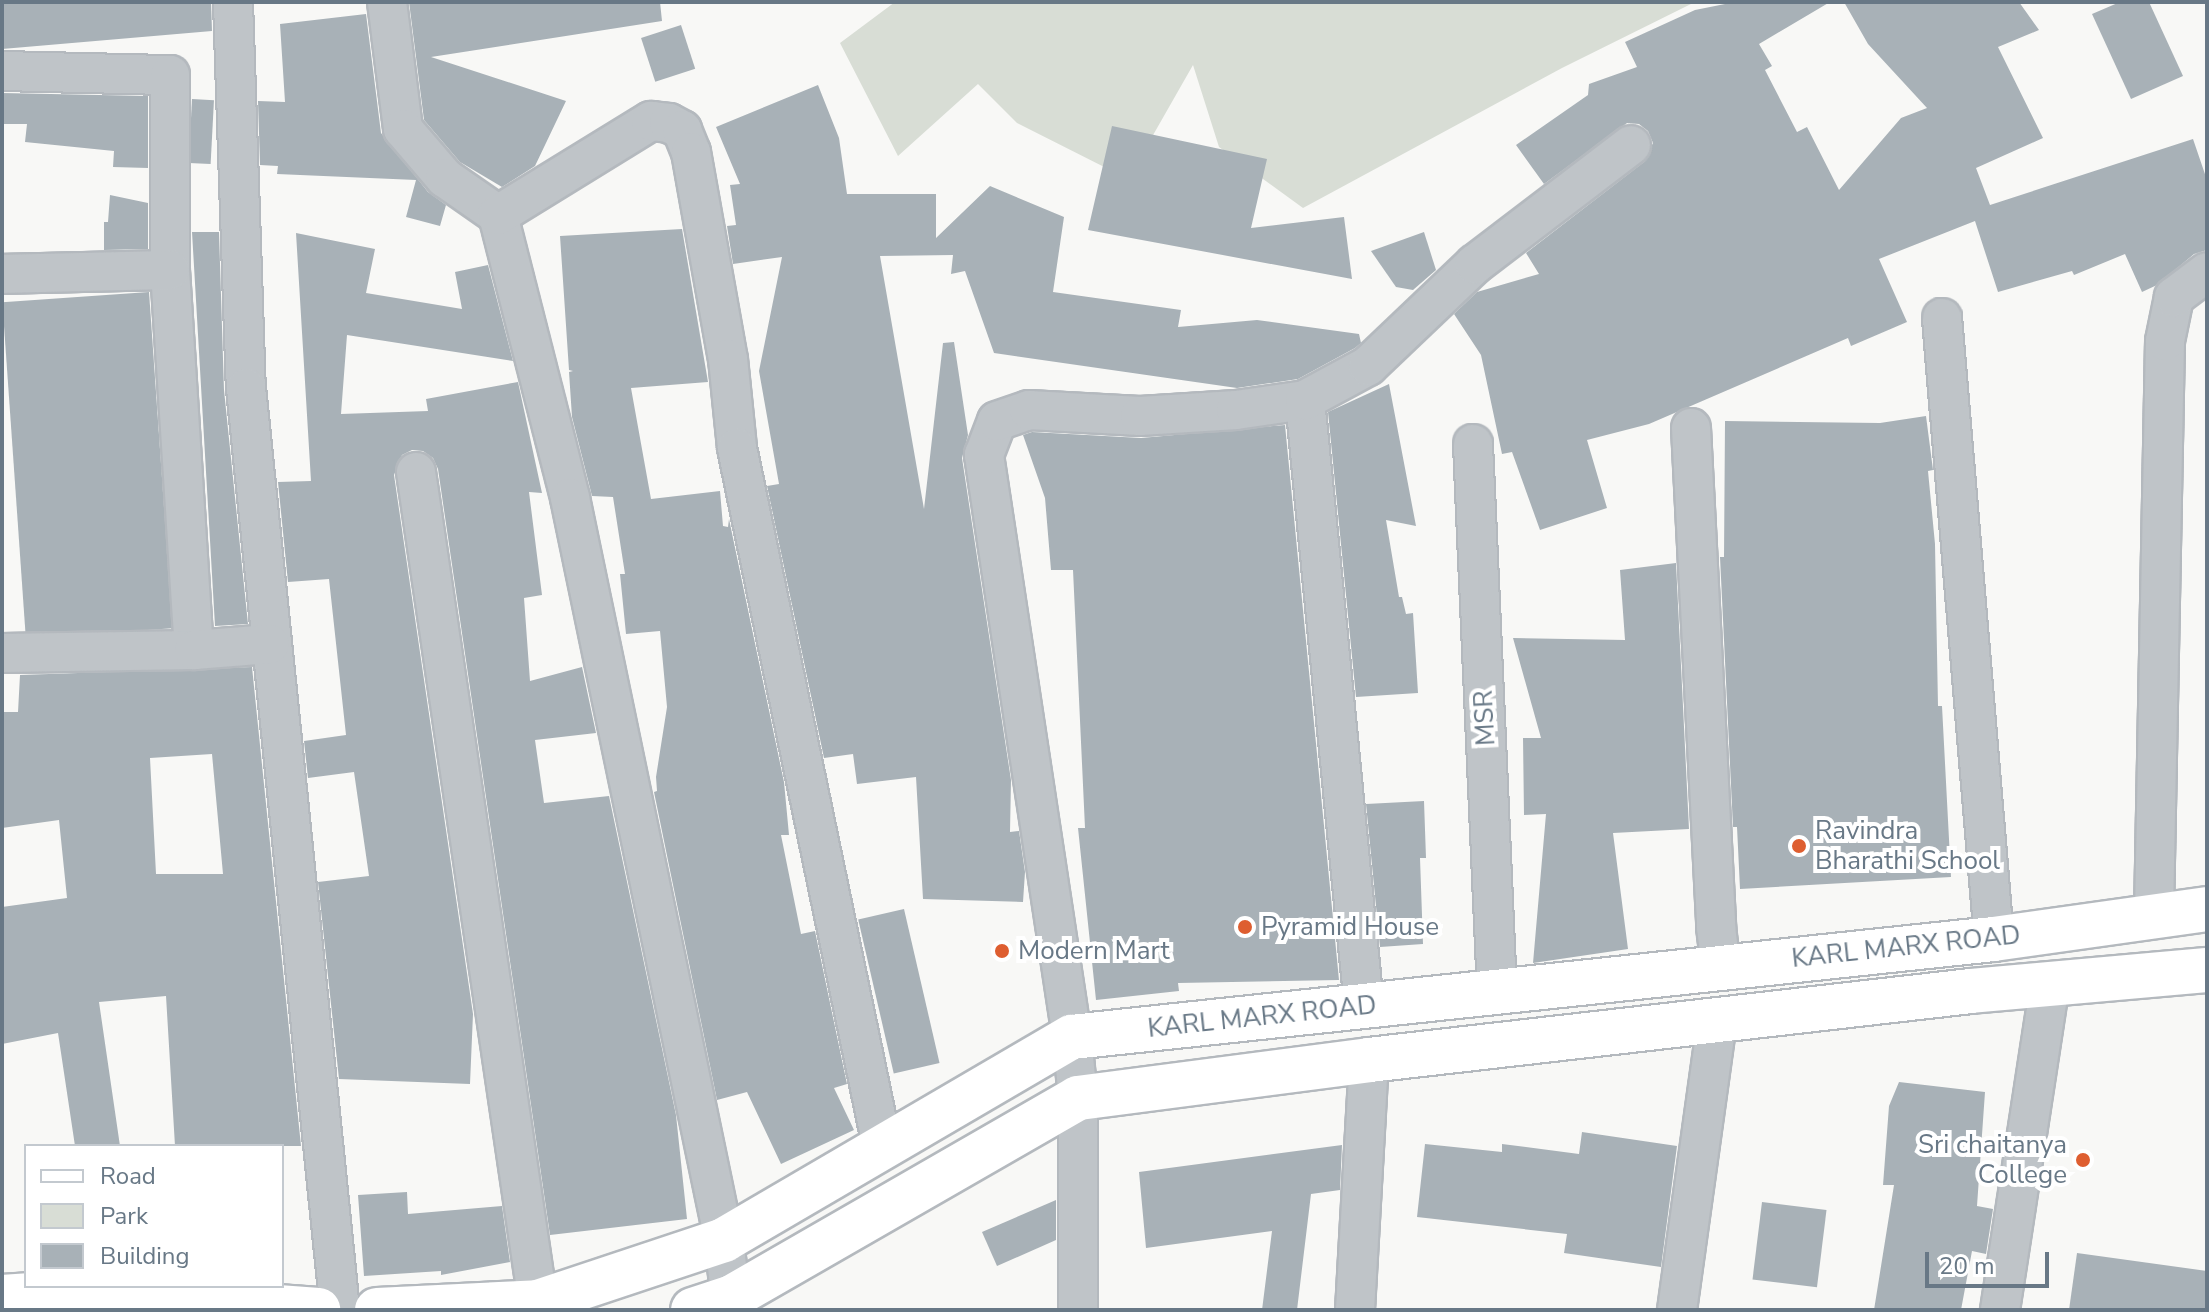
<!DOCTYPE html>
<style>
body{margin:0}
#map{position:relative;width:2209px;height:1312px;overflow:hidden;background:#f8f8f6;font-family:"Nunito Sans",sans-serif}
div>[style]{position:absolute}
.green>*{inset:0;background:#d8ddd5}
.building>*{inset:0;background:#a8b1b7;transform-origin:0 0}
.roads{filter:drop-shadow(2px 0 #b4b9be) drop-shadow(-2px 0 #b4b9be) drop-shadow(0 2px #b4b9be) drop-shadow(0 -2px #b4b9be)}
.minor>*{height:38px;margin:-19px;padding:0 19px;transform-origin:19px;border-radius:19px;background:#bfc4c8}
.secondary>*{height:44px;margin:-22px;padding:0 22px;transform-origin:22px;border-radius:22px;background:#fff}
.dots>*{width:22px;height:22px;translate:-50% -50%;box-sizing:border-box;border:4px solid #fff;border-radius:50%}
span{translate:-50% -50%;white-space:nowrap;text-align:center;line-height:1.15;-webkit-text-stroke:8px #fff;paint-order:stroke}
.street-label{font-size:26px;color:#687886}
.poi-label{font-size:26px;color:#687886}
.left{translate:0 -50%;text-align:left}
.right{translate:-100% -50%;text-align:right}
.frame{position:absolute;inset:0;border:4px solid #687886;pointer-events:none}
.legend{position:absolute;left:24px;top:1144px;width:260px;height:144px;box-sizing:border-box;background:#fff;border:2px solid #c3c9cf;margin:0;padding:10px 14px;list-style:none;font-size:24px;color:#687886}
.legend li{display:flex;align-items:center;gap:16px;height:40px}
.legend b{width:40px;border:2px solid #c3c9cf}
.scale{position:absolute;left:1925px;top:1252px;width:124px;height:36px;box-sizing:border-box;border:4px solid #687886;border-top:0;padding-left:10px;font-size:24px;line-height:28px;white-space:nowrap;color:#687886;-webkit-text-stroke:6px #fff;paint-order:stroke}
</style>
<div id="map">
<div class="green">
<div style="clip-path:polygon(895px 2px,1695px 2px,1562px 68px,1303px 208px,1219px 147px,1193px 65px,1128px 179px,1017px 123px,978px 84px,898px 156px,840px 43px)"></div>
</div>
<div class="building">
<div style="clip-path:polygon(2px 2px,211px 2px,212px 31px,2px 49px)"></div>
<div style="clip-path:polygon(409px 2px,660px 2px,662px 21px,431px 57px,566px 101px,535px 166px,502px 187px,460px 162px,424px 120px)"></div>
<div style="clip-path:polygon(1735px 2px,1830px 2px,1759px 44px,1772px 66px,1765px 70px,1797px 132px,1807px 127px,1839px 190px,1901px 118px,1927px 108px,1868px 44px,1844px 2px,2019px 2px,2039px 30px,1998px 47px,2043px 138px,1976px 168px,1990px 205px,2193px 139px,2207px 180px,2207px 250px,2194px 254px,2157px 285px,2142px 292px,2125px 254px,2074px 275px,2072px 271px,1998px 292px,1975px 221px,1879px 259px,1907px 322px,1851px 346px,1848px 338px,1649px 424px,1587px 440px,1607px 508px,1540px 530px,1512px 452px,1502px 454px,1481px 355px,1454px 314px,1477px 292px,1539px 274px,1526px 253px,1644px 162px,1653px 143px,1648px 131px,1639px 124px,1627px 123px,1544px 184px,1516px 145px,1588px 95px,1589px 84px,1637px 67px,1625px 42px,1695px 10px)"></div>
<div style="clip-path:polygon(2120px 2px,2149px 2px,2183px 76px,2131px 99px,2092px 14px)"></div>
<div style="clip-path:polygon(366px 14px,381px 133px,428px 192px,446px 205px,440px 226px,406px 217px,416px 180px,277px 174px,278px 166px,260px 165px,258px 101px,285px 102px,280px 24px)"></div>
<div style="left:681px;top:25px;width:46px;height:42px;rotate:72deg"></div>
<div style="clip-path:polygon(818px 85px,839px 138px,847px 194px,936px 194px,936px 238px,990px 186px,1064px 217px,1053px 292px,1181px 310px,1178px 327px,1257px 320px,1359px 334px,1361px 343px,1355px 348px,1298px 379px,1237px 388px,994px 353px,965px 271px,951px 274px,953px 255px,880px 256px,924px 509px,943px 343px,954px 342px,968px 435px,962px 458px,1011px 780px,1010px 832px,1019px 831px,1025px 872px,1023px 902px,923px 899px,916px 777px,857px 784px,853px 754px,824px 758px,767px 486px,779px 484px,759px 371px,782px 257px,733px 264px,727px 226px,736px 225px,730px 185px,740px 184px,716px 127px)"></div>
<div style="clip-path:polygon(2px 93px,148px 96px,148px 168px,113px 167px,114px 151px,25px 142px,27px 124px,2px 124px)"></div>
<div style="left:192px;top:99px;width:22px;height:64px;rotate:3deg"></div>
<div style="clip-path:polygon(1112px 126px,1267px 159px,1251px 228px,1344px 217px,1352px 279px,1088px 230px)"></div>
<div style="clip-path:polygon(110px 195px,148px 203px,148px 249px,104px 250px,104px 222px,108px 222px)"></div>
<div style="clip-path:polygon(682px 229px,708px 382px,631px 388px,651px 499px,720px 491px,723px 526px,728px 527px,729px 519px,784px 782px,789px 835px,781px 835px,801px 934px,815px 931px,847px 1084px,834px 1088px,854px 1130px,781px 1164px,747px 1092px,717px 1100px,654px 792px,657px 791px,656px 777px,667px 707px,660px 631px,626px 634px,620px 574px,625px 574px,613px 497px,592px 496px,572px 417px,569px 372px,573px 371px,569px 370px,560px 236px)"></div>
<div style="clip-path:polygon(192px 232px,219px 232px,224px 390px,248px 624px,215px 626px)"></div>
<div style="clip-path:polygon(1424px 232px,1436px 270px,1413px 290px,1396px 287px,1371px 251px)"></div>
<div style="clip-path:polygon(296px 233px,375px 249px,366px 293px,462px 309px,455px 272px,488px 265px,513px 361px,347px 335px,341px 414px,428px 411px,426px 399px,518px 382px,542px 493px,529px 492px,542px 595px,524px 598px,530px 681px,582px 667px,596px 733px,535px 740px,544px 803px,609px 796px,676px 1115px,687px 1219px,550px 1235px,438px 469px,433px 458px,423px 451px,412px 450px,402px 455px,394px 475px,473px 1014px,470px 1084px,339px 1079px,318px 882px,369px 876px,354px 772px,308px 778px,304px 741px,346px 735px,329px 579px,288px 582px,278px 482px,311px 481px)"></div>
<div style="left:149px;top:292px;width:337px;height:147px;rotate:86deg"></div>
<div style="clip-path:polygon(1389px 384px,1416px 526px,1386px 520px,1399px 597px,1402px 597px,1406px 614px,1413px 613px,1418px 693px,1356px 697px,1328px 412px)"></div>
<div style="clip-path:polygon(1926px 416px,1933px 470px,1928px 471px,1935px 544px,1938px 706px,1942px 706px,1951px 877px,1740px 889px,1737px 827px,1733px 827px,1720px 557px,1724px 557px,1725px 421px,1880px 423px)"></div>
<div style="clip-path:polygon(1285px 425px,1339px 980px,1178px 983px,1179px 991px,1096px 1000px,1078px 828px,1085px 828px,1073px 570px,1051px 570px,1045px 498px,1023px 435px,1032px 432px,1141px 438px)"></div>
<div style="clip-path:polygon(1676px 563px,1689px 829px,1613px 833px,1628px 949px,1533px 963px,1546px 814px,1524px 815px,1523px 738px,1541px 738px,1513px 638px,1625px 640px,1620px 570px)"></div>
<div style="clip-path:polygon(evenodd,252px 667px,301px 1146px,175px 1146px,166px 996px,99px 1002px,120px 1146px,75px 1146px,58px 1033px,2px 1044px,2px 907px,67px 898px,59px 820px,2px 828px,2px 712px,18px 712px,20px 675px,252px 667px,212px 754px,223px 874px,156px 874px,150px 758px,212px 754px)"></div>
<div style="clip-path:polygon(1424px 801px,1426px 858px,1420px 858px,1423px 944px,1380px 947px,1366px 804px)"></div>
<div style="left:904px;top:909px;width:158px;height:47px;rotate:77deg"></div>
<div style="clip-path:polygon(1899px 1082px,1985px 1092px,1977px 1206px,1993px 1209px,1986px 1254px,1972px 1251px,1961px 1310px,1874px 1310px,1894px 1185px,1883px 1185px,1889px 1106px)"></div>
<div style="clip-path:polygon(1582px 1132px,1677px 1146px,1661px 1267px,1564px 1253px,1567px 1234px,1417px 1217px,1425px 1144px,1502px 1152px,1502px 1144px,1579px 1154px)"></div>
<div style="clip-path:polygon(1342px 1145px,1340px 1190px,1311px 1194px,1297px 1310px,1262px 1310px,1272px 1231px,1146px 1248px,1139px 1172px)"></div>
<div style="clip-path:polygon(407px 1192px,408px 1214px,502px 1206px,510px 1262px,441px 1275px,441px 1271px,364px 1276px,358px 1195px)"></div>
<div style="clip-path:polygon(1056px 1200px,1056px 1240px,997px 1266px,982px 1232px)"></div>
<div style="left:1762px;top:1202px;width:65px;height:78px;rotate:7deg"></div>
<div style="clip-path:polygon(2077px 1253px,2207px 1271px,2207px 1310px,2069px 1310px)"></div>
</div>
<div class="roads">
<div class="minor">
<div style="left:233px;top:2px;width:386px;rotate:88.1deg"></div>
<div style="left:246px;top:388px;width:927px;rotate:84.18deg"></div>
<div style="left:387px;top:2px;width:128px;rotate:82.8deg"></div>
<div style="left:403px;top:129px;width:65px;rotate:49.4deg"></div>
<div style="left:445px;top:178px;width:65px;rotate:34.9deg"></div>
<div style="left:498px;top:215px;width:292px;rotate:75.7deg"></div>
<div style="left:570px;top:498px;width:758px;rotate:78.27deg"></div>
<div style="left:724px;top:1240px;width:70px;rotate:83.5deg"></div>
<div style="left:2px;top:71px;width:168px;rotate:1.4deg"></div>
<div style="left:170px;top:75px;width:195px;rotate:90deg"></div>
<div style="left:170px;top:270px;width:381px;rotate:86.4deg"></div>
<div style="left:498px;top:215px;width:180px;rotate:-31.6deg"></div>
<div style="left:651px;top:121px;width:18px;rotate:6deg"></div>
<div style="left:669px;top:123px;width:15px;rotate:28deg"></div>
<div style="left:682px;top:130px;width:24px;rotate:68deg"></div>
<div style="left:691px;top:152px;width:210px;rotate:79.9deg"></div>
<div style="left:728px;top:359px;width:89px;rotate:84.2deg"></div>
<div style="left:737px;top:448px;width:712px;rotate:78.25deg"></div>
<div style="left:2px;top:274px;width:168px;rotate:-1.4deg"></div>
<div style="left:1942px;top:318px;width:623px;rotate:85.21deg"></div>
<div style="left:1305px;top:400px;width:609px;rotate:84.44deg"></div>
<div style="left:1691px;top:428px;width:500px;rotate:87.1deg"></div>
<div style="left:1716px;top:927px;width:41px;rotate:83deg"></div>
<div style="left:1473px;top:444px;width:548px;rotate:87.49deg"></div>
<div style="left:416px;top:472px;width:839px;rotate:81.64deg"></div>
<div style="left:2px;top:653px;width:192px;rotate:-0.9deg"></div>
<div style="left:194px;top:650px;width:76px;rotate:-4.5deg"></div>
<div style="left:2154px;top:914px;width:573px;rotate:-88.9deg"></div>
<div style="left:2165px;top:341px;width:45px;rotate:-78.4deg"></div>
<div style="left:2174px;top:297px;width:41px;rotate:-37.1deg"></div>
<div style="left:1078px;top:1310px;width:212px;rotate:-90deg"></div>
<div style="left:1078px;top:1098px;width:61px;rotate:-95.6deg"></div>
<div style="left:1072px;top:1037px;width:589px;rotate:-98.6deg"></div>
<div style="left:984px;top:455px;width:36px;rotate:-69deg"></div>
<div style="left:997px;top:421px;width:34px;rotate:-19deg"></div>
<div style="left:1029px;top:410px;width:111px;rotate:3.1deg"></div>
<div style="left:1140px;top:416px;width:96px;rotate:-3.6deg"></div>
<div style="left:1236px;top:410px;width:70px;rotate:-8.2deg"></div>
<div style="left:1305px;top:400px;width:72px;rotate:-28.4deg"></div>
<div style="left:1368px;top:366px;width:148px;rotate:-43.6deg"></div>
<div style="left:1475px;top:264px;width:196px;rotate:-37.3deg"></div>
<div style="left:1355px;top:1310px;width:250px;rotate:-86.8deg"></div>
<div style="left:1677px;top:1310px;width:292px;rotate:-82.1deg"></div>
<div style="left:2000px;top:1310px;width:330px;rotate:-81.3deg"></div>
</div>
<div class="secondary">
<div style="left:2px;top:1297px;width:73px;rotate:-3.9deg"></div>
<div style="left:75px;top:1292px;width:244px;rotate:4.2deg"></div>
<div style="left:377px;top:1310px;width:161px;rotate:-2.8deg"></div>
<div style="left:538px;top:1302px;width:196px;rotate:-18.4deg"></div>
<div style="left:724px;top:1240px;width:403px;rotate:-30.3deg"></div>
<div style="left:1072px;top:1037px;width:927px;rotate:-6.07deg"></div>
<div style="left:1994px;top:939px;width:215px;rotate:-8deg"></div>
<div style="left:693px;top:1310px;width:41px;rotate:-18.4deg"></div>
<div style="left:732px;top:1297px;width:399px;rotate:-29.9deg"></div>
<div style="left:1078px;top:1098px;width:293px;rotate:-7.4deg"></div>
<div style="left:1369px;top:1060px;width:606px;rotate:-6.54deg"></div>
<div style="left:1971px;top:991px;width:237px;rotate:-5.1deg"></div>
</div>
</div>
<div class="dots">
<div style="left:1799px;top:846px;background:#de5e30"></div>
<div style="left:1245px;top:927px;background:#de5e30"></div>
<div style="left:1002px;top:951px;background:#de5e30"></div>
<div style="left:2083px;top:1160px;background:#de5e30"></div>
</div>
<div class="street-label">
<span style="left:1485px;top:718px;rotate:-93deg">MSR</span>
<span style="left:1906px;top:947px;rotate:-6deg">KARL MARX ROAD</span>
<span style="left:1262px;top:1017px;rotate:-6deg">KARL MARX ROAD</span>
</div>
<div class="poi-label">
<span class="left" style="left:1815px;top:846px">Ravindra<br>Bharathi School</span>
<span class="left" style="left:1261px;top:927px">Pyramid House</span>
<span class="left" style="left:1018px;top:951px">Modern Mart</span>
<span class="right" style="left:2067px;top:1160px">Sri chaitanya<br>College</span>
</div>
<div class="frame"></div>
<ul class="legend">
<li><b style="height:10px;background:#fff"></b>Road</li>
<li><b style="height:22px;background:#d8ddd5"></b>Park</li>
<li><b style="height:22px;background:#a8b1b7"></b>Building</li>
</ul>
<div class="scale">20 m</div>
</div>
